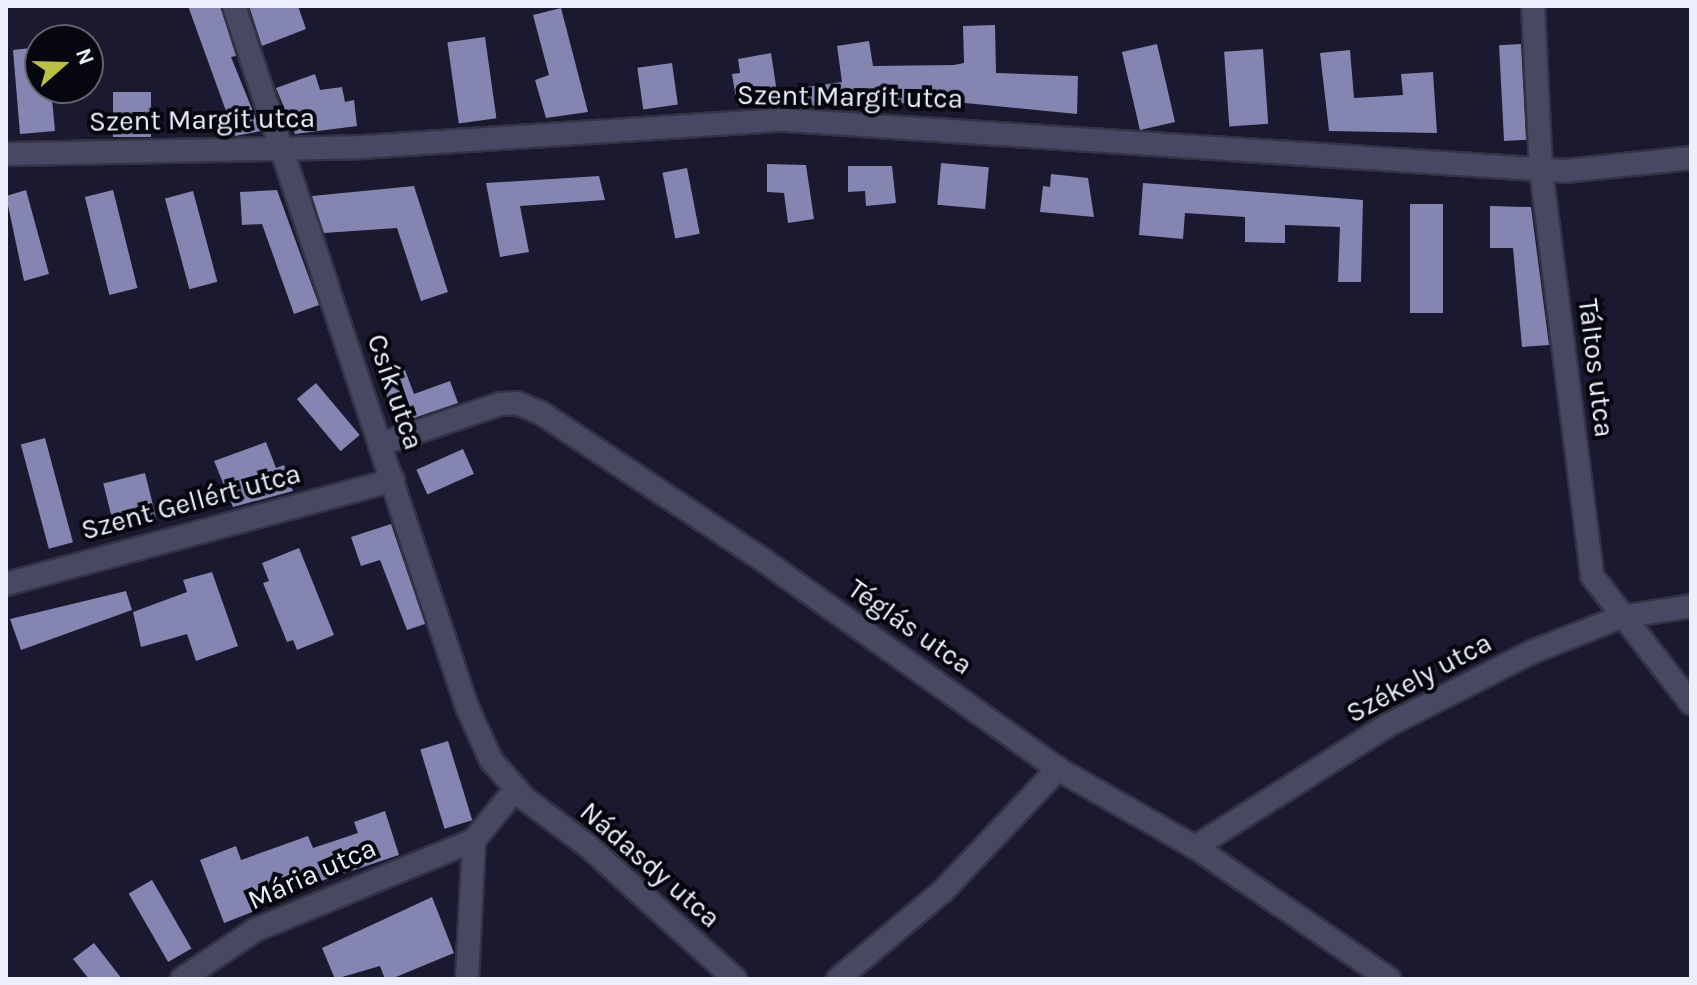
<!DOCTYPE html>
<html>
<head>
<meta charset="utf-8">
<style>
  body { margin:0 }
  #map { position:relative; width:1697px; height:985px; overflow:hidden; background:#1a192f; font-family:Karla,sans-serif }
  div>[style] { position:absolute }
  .building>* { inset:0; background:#8485b0; transform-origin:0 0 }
  .roads { filter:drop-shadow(2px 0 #343345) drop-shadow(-2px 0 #343345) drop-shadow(0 2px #343345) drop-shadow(0 -2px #343345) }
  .minor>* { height:22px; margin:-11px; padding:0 11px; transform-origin:11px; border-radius:11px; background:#484862 }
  span { translate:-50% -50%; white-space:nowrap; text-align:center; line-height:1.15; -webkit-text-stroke:8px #06060f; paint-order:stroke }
  .street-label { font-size:28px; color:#ecedfd }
  .frame { position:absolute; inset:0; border:8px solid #ecedfd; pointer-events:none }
  .north { position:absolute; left:24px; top:24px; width:80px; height:80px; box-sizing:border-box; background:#06060f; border:2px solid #62626e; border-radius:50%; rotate:70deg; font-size:22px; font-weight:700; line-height:32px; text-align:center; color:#ecedfd }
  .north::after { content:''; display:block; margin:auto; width:28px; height:36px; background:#bac046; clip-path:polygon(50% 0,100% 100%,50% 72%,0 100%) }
</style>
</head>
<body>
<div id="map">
  <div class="building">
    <div style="clip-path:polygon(188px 6px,220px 6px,236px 56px,231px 57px,261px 131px,235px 136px)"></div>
    <div style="clip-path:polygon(249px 6px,298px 6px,306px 29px,262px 46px)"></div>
    <div style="clip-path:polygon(561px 8px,588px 112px,546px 118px,535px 80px,549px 75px,533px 15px)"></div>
    <div style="clip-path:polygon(995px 25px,996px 73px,1078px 76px,1077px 114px,955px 102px,794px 106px,793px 89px,842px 82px,837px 46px,869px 41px,873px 66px,954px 65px,964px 63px,963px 26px)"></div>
    <div style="left:485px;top:37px;width:82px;height:38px;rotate:82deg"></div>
    <div style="left:1157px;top:44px;width:80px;height:36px;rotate:77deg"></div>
    <div style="left:1521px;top:44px;width:96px;height:22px;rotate:87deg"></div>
    <div style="clip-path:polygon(40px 47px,40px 88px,51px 88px,55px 131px,20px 134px,13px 50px)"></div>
    <div style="left:1263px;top:49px;width:75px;height:39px;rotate:86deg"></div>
    <div style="clip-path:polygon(1350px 50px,1354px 98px,1403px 95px,1401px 74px,1433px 72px,1437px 133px,1329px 131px,1320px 53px)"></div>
    <div style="clip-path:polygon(771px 53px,778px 99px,737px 105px,732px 74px,740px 73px,738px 59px)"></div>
    <div style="left:672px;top:63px;width:42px;height:35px;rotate:82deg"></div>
    <div style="clip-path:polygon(315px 74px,320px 90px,342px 87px,345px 102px,354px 100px,357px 126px,295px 134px,276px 88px)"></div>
    <div style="left:113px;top:92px;width:38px;height:45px"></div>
    <div style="left:941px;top:163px;width:48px;height:42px;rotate:5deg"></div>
    <div style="clip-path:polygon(767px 164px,806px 165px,814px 219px,788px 223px,784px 193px,767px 192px)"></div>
    <div style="clip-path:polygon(848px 166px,892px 166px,896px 203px,866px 206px,865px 191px,848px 192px)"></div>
    <div style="left:687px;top:168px;width:67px;height:25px;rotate:79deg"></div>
    <div style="clip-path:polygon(1051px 174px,1088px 178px,1094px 217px,1040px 212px,1043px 186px,1050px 187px)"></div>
    <div style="clip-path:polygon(599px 176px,605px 200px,520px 206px,529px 252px,500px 257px,486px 183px)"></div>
    <div style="clip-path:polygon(1143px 183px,1363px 200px,1361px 282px,1338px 282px,1340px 227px,1285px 225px,1285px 243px,1245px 242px,1245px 217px,1185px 213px,1183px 239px,1139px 235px)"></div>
    <div style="clip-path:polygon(414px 186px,448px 292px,421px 301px,397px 228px,324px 233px,312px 196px)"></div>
    <div style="clip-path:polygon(26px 190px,49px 274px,24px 281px,6px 196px)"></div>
    <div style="left:113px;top:190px;width:101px;height:29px;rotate:76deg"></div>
    <div style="clip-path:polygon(277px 190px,319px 305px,294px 314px,262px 224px,242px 225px,240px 192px)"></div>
    <div style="left:193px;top:191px;width:94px;height:29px;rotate:75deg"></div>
    <div style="left:1410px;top:204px;width:33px;height:109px"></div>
    <div style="clip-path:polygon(1490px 206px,1531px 207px,1549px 345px,1522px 347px,1513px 248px,1490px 248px)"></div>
    <div style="clip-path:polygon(405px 370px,414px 394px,450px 381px,458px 403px,396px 424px,381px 378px)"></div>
    <div style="left:316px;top:383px;width:68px;height:25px;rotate:50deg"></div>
    <div style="left:45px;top:438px;width:108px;height:25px;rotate:75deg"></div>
    <div style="clip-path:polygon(266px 442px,276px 468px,284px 465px,293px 491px,233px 507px,214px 461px)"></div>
    <div style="left:463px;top:449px;width:27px;height:51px;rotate:66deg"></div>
    <div style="left:145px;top:473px;width:49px;height:43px;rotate:76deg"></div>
    <div style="clip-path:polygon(391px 524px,425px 624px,407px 630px,380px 560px,361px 566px,351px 537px)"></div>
    <div style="clip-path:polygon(299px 548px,334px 635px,297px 650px,293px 640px,287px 642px,263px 583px,269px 581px,262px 563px)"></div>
    <div style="clip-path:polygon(212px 572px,238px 646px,196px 661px,187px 634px,141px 647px,133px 612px,187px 592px,183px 580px)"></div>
    <div style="clip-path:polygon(126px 591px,132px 610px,21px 650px,10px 619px)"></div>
    <div style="left:448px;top:741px;width:83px;height:29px;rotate:73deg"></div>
    <div style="clip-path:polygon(385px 811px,399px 855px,258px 902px,260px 909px,224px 923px,200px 860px,236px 846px,241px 860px,308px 836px,313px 848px,358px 833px,354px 822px)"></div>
    <div style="left:152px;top:880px;width:79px;height:27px;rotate:60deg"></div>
    <div style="clip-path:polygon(432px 897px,454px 953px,391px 979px,385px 979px,380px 966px,335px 979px,322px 948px)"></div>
    <div style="clip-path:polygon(94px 943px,122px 979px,89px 979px,73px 959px)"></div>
  </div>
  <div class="roads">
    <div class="minor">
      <div style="left:234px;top:6px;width:739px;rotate:71.61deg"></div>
      <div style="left:467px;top:707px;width:58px;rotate:65.6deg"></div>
      <div style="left:491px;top:760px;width:50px;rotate:49deg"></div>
      <div style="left:524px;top:798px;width:80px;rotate:36.9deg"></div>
      <div style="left:588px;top:846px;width:198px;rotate:42.1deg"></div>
      <div style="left:1533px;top:6px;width:164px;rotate:87.2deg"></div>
      <div style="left:1541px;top:170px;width:409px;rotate:82.8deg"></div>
      <div style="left:1592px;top:576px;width:161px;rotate:52.1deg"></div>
      <div style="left:6px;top:154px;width:356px;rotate:-1.1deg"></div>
      <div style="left:362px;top:147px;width:424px;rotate:-3.7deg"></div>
      <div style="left:785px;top:120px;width:782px;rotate:3.74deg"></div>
      <div style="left:1565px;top:171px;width:127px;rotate:-5.9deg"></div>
      <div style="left:381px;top:444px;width:126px;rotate:-18.6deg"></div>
      <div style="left:500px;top:404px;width:17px;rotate:-3deg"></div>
      <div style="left:517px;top:403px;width:26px;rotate:23deg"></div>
      <div style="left:541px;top:413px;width:266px;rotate:33.5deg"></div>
      <div style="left:763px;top:560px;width:362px;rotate:35.3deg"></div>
      <div style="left:1058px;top:769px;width:158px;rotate:29.7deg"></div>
      <div style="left:1195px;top:847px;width:235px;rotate:34.2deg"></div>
      <div style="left:6px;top:584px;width:401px;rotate:-15deg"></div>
      <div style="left:1195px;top:847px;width:228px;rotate:-32.3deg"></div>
      <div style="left:1388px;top:725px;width:161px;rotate:-26.9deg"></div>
      <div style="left:1532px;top:652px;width:96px;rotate:-21.5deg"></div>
      <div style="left:1621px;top:617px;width:71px;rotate:-8.9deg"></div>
      <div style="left:182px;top:979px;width:88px;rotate:-33.9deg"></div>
      <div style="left:255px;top:930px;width:237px;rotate:-22.3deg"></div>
      <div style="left:467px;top:979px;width:139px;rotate:-87.1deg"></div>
      <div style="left:474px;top:840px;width:66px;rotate:-50.5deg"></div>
      <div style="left:838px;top:979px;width:137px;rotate:-40deg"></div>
      <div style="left:943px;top:891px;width:168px;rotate:-46.7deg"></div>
    </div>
  </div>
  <div class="street-label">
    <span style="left:850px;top:97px;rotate:1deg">Szent Margit utca</span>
    <span style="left:202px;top:120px;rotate:-1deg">Szent Margit utca</span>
    <span style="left:1596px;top:368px;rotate:83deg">Táltos utca</span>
    <span style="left:395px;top:392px;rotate:71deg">Csík utca</span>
    <span style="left:191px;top:502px;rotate:-15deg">Szent Gellért utca</span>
    <span style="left:910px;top:627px;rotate:35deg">Téglás utca</span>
    <span style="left:1419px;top:678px;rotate:-28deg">Székely utca</span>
    <span style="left:650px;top:865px;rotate:41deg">Nádasdy utca</span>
    <span style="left:312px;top:874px;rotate:-24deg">Mária utca</span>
  </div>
  <div class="frame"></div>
  <div class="north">N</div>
</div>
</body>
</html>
